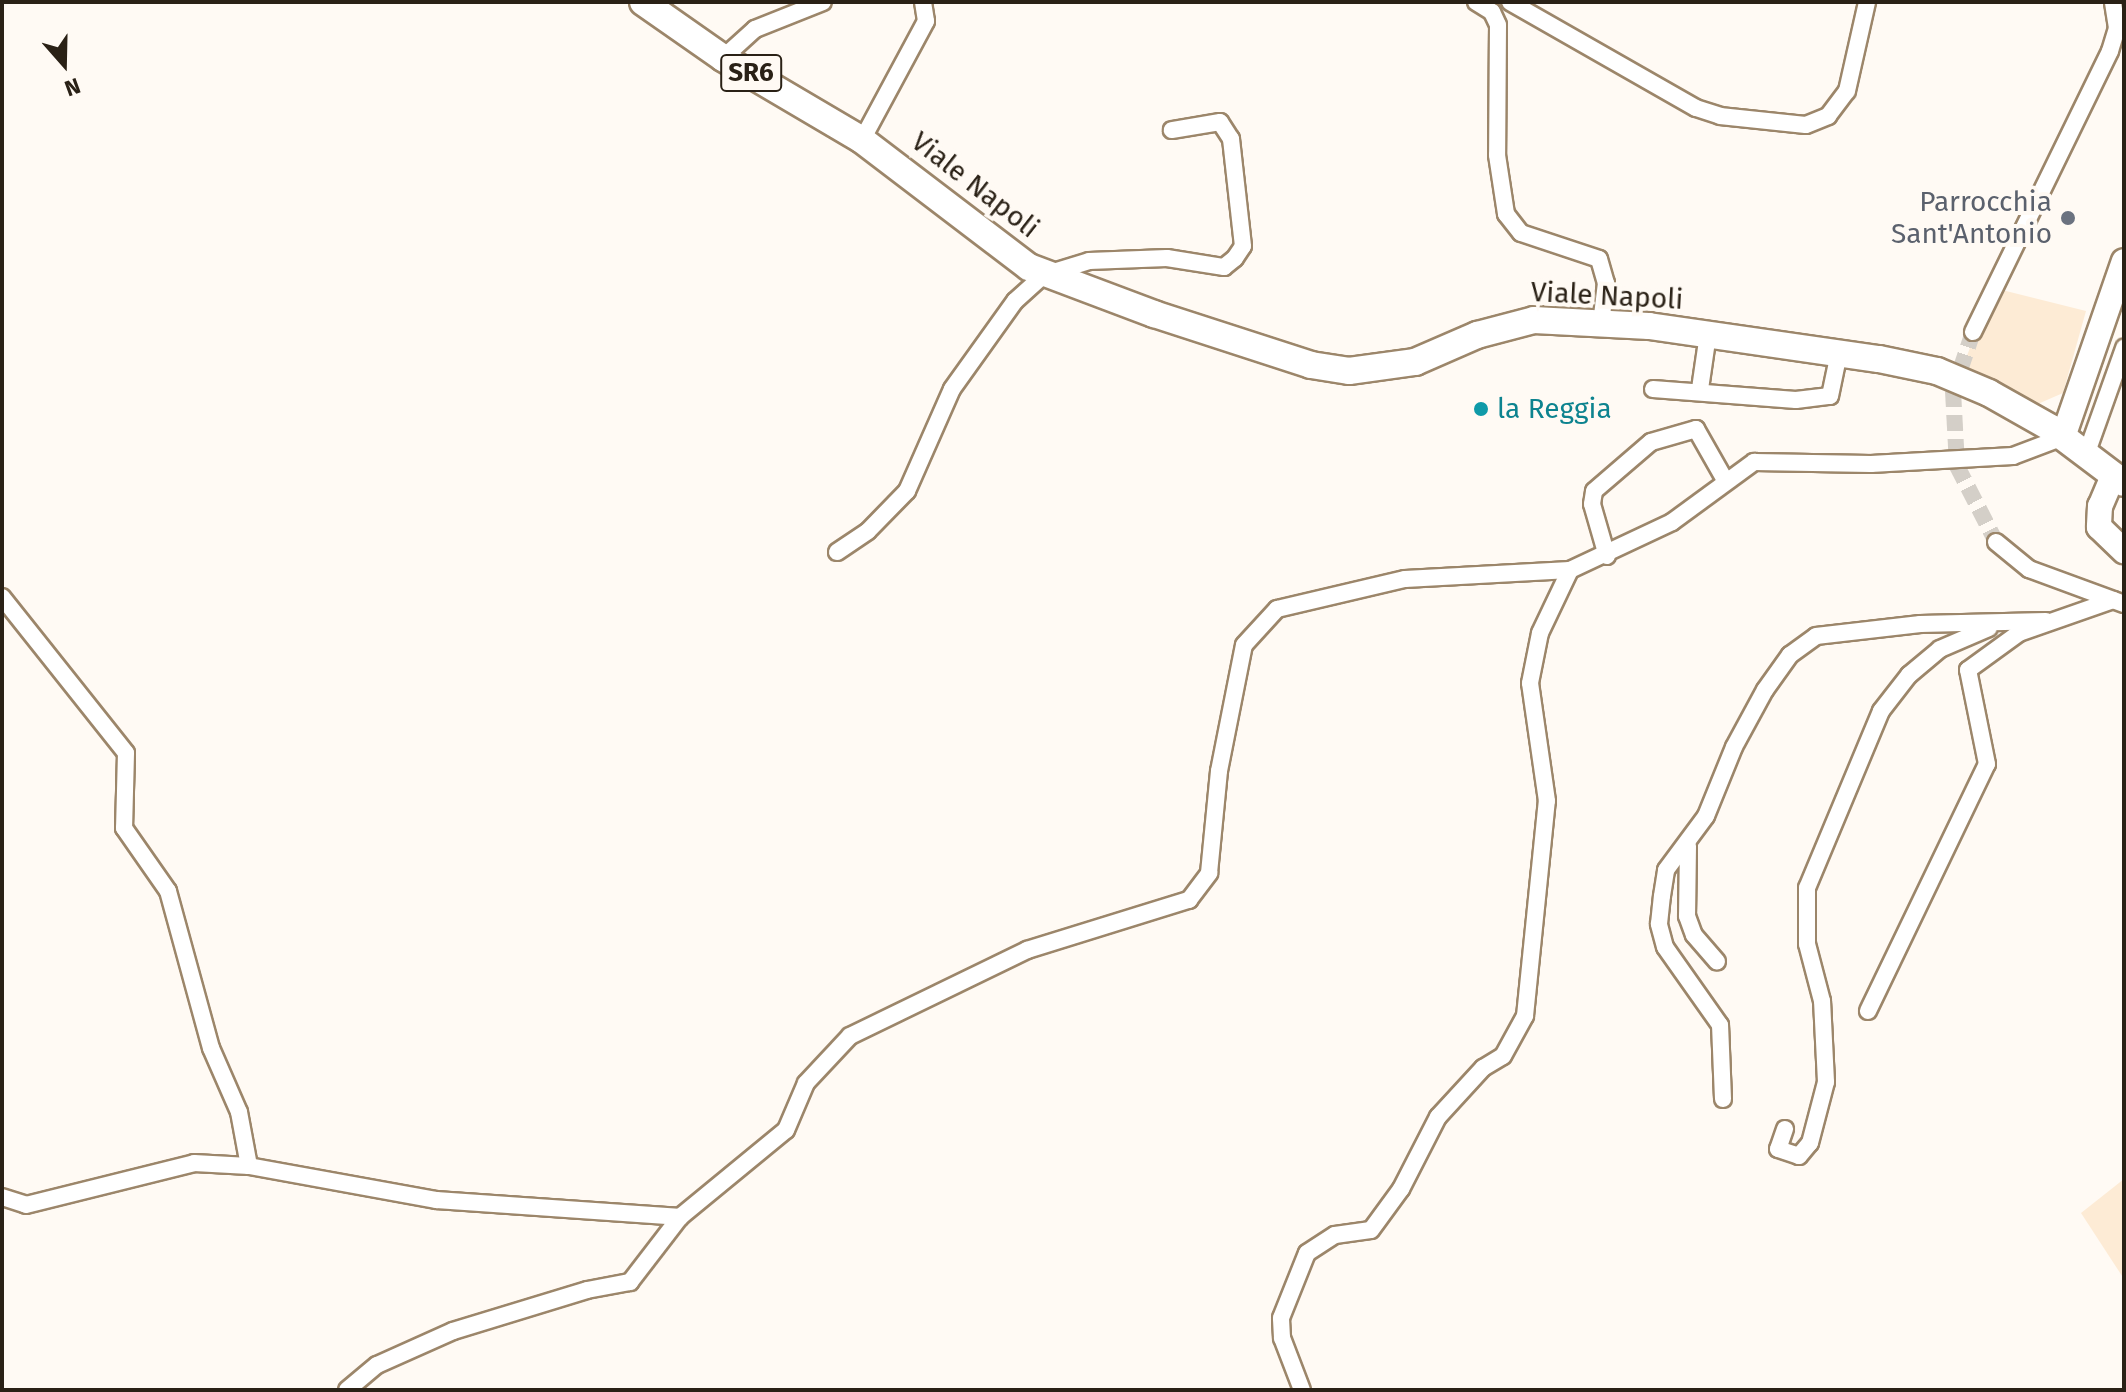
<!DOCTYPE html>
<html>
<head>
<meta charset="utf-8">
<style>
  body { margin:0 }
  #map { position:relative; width:2126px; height:1392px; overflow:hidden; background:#fffaf4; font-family:"Fira Sans",sans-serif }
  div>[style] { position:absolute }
  .built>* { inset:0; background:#fdebd5 }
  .street-tunnel>* { height:16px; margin-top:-8px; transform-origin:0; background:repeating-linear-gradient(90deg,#d4cfc8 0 16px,transparent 0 24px) }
  .roads { filter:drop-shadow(2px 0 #9c866a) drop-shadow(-2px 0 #9c866a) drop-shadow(0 2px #9c866a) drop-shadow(0 -2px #9c866a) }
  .street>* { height:16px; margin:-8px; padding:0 8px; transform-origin:8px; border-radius:8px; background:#fff }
  .secondary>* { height:24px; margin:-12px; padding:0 12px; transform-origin:12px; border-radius:12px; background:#fff }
  .primary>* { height:26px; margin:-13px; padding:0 13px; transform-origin:13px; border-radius:13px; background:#fff }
  .dots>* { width:22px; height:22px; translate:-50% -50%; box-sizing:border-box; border:4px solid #fffaf4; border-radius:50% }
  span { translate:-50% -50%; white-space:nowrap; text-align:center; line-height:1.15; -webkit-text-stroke:8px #fffaf4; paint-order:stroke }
  .shield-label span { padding:2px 6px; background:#fffaf4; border:2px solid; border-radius:6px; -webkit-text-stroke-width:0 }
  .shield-label { font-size:26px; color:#2a2116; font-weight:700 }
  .street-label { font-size:28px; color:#2a2116 }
  .worship-label { font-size:28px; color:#5b616d }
  .right { translate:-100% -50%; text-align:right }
  .culture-label { font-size:28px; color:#0d838f }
  .left { translate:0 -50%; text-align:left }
  .frame { position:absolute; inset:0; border:4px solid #2a2116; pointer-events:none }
  .north { position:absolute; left:24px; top:24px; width:80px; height:80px; -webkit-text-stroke:6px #fffaf4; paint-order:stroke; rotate:160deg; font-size:22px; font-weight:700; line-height:32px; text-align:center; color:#2a2116 }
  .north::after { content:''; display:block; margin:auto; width:28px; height:36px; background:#2a2116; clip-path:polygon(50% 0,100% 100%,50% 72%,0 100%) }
</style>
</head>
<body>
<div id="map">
  <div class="built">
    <div style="clip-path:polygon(2002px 290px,2086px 311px,2063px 393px,2026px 409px,1960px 373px,1978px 328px)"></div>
    <div style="clip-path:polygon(2124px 1179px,2124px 1279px,2081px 1213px)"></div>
  </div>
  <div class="street-tunnel">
    <div style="left:1973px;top:332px;width:62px;rotate:108.7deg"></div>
    <div style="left:1953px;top:391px;width:75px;rotate:86.9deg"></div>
    <div style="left:1957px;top:466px;width:85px;rotate:62.8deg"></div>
  </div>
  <div class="roads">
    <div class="street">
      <div style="left:1476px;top:2px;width:19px;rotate:32deg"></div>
      <div style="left:1492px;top:12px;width:14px;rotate:65deg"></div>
      <div style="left:1498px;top:25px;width:130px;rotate:90.4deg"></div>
      <div style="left:1497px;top:155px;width:60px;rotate:81.3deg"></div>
      <div style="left:1506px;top:214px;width:24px;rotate:52deg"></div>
      <div style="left:1521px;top:233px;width:82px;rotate:18.4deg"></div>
      <div style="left:1599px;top:259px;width:25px;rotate:74deg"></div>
      <div style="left:1606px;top:283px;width:39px;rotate:97deg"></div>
      <div style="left:1510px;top:2px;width:214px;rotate:29.7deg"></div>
      <div style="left:1696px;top:108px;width:25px;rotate:18deg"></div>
      <div style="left:1720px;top:116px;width:86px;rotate:6deg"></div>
      <div style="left:1806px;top:125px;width:24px;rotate:-22deg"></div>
      <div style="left:1828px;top:116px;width:31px;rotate:-53deg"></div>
      <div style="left:1847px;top:91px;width:91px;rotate:-77.3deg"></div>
      <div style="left:723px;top:58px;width:43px;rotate:-42.2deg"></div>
      <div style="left:755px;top:29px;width:73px;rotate:-21.7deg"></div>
      <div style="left:862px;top:140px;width:135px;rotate:-61.7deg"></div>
      <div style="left:926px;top:21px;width:19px;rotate:-99deg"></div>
      <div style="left:1973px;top:332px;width:313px;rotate:-64deg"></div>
      <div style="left:2110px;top:51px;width:24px;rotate:-73deg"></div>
      <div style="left:2117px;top:28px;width:26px;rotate:-99deg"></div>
      <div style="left:1653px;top:389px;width:143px;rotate:4.4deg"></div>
      <div style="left:1796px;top:400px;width:34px;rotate:-7deg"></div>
      <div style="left:1830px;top:396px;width:44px;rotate:-78.2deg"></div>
      <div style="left:1700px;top:389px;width:56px;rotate:-81.7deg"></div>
      <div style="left:2086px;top:455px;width:114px;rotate:-70.4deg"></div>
      <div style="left:1996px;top:542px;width:43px;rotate:39.3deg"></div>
      <div style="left:2029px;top:569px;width:101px;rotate:20.2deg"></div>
      <div style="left:837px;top:552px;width:37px;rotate:-34deg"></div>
      <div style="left:868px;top:531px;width:56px;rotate:-45.7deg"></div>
      <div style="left:907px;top:491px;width:111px;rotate:-66.2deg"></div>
      <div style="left:952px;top:389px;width:108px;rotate:-54.4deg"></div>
      <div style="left:1015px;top:301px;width:39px;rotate:-42deg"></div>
      <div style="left:1044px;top:275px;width:47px;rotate:-17.3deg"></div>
      <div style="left:1089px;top:261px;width:78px;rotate:-2.2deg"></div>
      <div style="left:1167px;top:258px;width:58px;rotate:9deg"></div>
      <div style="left:1224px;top:267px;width:14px;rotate:-39deg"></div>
      <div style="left:1235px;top:258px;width:14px;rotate:-56deg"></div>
      <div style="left:1243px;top:246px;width:108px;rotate:-96.4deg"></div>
      <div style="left:1231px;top:139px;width:20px;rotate:-123deg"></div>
      <div style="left:1220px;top:122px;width:49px;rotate:170.5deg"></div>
      <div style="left:1607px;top:556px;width:54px;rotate:-106.1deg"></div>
      <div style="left:1592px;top:504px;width:13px;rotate:-81deg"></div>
      <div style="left:1594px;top:491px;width:75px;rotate:-40.7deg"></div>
      <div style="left:1651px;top:442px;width:47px;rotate:-16.1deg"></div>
      <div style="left:1696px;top:429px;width:59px;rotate:60.4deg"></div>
      <div style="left:2px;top:597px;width:199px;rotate:51.5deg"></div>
      <div style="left:126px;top:753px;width:75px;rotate:91.5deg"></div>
      <div style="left:124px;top:828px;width:77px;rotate:55.1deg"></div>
      <div style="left:168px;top:891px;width:163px;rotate:74.7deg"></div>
      <div style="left:211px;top:1048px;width:70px;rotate:66.4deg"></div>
      <div style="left:239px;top:1112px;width:55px;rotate:79.5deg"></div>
      <div style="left:1688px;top:846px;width:70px;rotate:90.8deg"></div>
      <div style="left:1687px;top:916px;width:20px;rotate:70deg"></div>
      <div style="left:1694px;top:935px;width:35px;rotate:49deg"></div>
      <div style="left:1868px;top:1011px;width:274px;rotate:-64.3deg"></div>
      <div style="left:1987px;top:764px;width:96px;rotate:-101.4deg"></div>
      <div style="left:1968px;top:670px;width:63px;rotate:-36deg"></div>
      <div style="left:2019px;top:633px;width:100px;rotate:-19.3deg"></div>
      <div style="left:1723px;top:1099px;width:74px;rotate:-92.3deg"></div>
      <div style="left:1720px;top:1025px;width:95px;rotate:-125.2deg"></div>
      <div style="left:1665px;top:947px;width:24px;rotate:-105deg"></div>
      <div style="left:1659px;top:924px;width:28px;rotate:-84deg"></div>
      <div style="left:1662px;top:896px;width:26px;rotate:-81deg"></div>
      <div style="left:1666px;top:870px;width:67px;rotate:-53.5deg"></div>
      <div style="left:1706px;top:816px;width:74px;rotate:-67.9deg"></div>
      <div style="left:1734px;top:747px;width:65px;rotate:-61.5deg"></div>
      <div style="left:1765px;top:690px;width:43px;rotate:-54.5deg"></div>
      <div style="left:1790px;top:655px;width:32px;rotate:-36deg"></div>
      <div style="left:1816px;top:636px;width:105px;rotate:-6.6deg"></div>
      <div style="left:1920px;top:624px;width:126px;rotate:-1.4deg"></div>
      <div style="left:1785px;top:1129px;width:21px;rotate:109deg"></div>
      <div style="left:1778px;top:1149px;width:22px;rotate:18deg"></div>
      <div style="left:1799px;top:1156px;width:17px;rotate:-50deg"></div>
      <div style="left:1810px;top:1143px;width:63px;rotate:-75.3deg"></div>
      <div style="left:1826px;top:1082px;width:81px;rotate:-92.8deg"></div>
      <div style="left:1822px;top:1001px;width:59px;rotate:-104.7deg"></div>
      <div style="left:1807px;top:944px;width:56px;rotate:-90deg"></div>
      <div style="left:1807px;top:888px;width:192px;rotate:-67.3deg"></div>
      <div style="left:1881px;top:711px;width:46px;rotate:-52.1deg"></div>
      <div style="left:1909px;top:675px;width:40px;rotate:-40deg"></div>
      <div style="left:1940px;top:649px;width:53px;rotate:-23.2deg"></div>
      <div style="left:2px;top:1197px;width:25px;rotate:18deg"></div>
      <div style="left:26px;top:1205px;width:173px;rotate:-14deg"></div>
      <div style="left:194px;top:1163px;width:55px;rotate:3.1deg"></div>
      <div style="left:249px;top:1166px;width:191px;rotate:10.3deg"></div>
      <div style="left:437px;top:1200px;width:244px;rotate:4deg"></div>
      <div style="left:347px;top:1390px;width:39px;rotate:-40deg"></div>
      <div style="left:377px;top:1365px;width:83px;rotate:-24.1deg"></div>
      <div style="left:453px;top:1331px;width:140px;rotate:-17deg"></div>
      <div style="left:587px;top:1290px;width:44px;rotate:-10.5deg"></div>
      <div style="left:630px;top:1282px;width:82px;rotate:-52.4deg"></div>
      <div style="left:680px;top:1217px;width:137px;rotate:-39.4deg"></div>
      <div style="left:786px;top:1130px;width:51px;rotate:-66.9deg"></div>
      <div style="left:806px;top:1083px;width:64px;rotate:-46.9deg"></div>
      <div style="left:850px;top:1036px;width:197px;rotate:-25.9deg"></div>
      <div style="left:1027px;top:950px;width:170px;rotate:-17.2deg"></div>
      <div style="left:1189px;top:900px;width:34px;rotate:-53deg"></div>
      <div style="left:1209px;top:873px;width:102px;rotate:-84.4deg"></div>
      <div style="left:1219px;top:771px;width:128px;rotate:-78.8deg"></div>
      <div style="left:1244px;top:645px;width:49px;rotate:-47.5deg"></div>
      <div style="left:1277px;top:609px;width:131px;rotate:-13.2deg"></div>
      <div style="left:1405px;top:579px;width:165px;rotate:-3.1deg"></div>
      <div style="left:1570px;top:570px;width:113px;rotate:-25.2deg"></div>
      <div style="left:1672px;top:522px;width:102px;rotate:-36.2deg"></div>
      <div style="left:1754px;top:462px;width:117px;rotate:1deg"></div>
      <div style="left:1871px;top:464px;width:142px;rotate:-3.2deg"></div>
      <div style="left:2013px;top:456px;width:53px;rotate:-20.8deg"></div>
      <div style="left:1302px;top:1390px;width:56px;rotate:-111deg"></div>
      <div style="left:1282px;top:1338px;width:20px;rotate:-93deg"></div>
      <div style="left:1281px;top:1318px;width:70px;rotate:-68.2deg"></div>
      <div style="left:1307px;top:1253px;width:33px;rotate:-33deg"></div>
      <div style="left:1335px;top:1235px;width:36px;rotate:-8deg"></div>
      <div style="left:1371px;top:1230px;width:51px;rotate:-53.8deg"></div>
      <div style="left:1401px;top:1189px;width:81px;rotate:-62.8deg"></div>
      <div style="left:1438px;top:1117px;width:67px;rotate:-47.4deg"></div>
      <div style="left:1483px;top:1068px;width:23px;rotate:-31deg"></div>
      <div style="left:1503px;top:1056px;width:46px;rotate:-61.2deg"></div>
      <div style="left:1525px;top:1016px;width:216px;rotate:-84.2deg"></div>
      <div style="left:1547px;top:801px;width:119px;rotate:-98.2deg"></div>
      <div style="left:1530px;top:683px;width:51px;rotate:-78.7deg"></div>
      <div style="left:1540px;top:633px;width:70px;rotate:-64.5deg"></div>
    </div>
    <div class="secondary">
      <div style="left:2063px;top:437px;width:186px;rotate:-70.9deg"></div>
      <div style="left:2113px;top:476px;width:33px;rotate:113deg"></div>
      <div style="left:2100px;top:506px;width:21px;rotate:93deg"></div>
      <div style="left:2099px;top:527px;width:35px;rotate:44deg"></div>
    </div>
    <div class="primary">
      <div style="left:643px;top:2px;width:98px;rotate:35deg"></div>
      <div style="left:723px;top:58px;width:161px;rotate:30.5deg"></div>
      <div style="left:862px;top:140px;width:210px;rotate:37.3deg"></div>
      <div style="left:1029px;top:267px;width:134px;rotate:20.6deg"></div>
      <div style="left:1154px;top:314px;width:165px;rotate:18deg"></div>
      <div style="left:1311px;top:365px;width:38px;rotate:9deg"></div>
      <div style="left:1349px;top:371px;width:67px;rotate:-7.8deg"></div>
      <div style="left:1415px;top:362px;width:68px;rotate:-23.5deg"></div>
      <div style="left:1477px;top:335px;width:59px;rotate:-14.7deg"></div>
      <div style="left:1534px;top:320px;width:115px;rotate:3deg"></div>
      <div style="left:1649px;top:326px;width:232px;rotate:8.2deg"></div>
      <div style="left:1879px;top:359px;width:59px;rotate:11.7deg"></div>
      <div style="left:1937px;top:371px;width:56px;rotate:22.9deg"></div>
      <div style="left:1989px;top:393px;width:71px;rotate:29.4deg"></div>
      <div style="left:2051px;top:428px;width:91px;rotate:37deg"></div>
    </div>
  </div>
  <div class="dots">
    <div style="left:2068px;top:218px;background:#6b7280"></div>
    <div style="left:1481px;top:409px;background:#0f9aa8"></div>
  </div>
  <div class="shield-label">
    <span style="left:751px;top:73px">SR6</span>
  </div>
  <div class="street-label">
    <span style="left:975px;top:185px;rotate:38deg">Viale Napoli</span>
    <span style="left:1607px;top:296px;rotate:3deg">Viale Napoli</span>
  </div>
  <div class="worship-label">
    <span class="right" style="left:2052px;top:218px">Parrocchia<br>Sant'Antonio</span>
  </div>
  <div class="culture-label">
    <span class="left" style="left:1497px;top:409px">la Reggia</span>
  </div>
  <div class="frame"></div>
  <div class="north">N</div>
</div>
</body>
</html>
